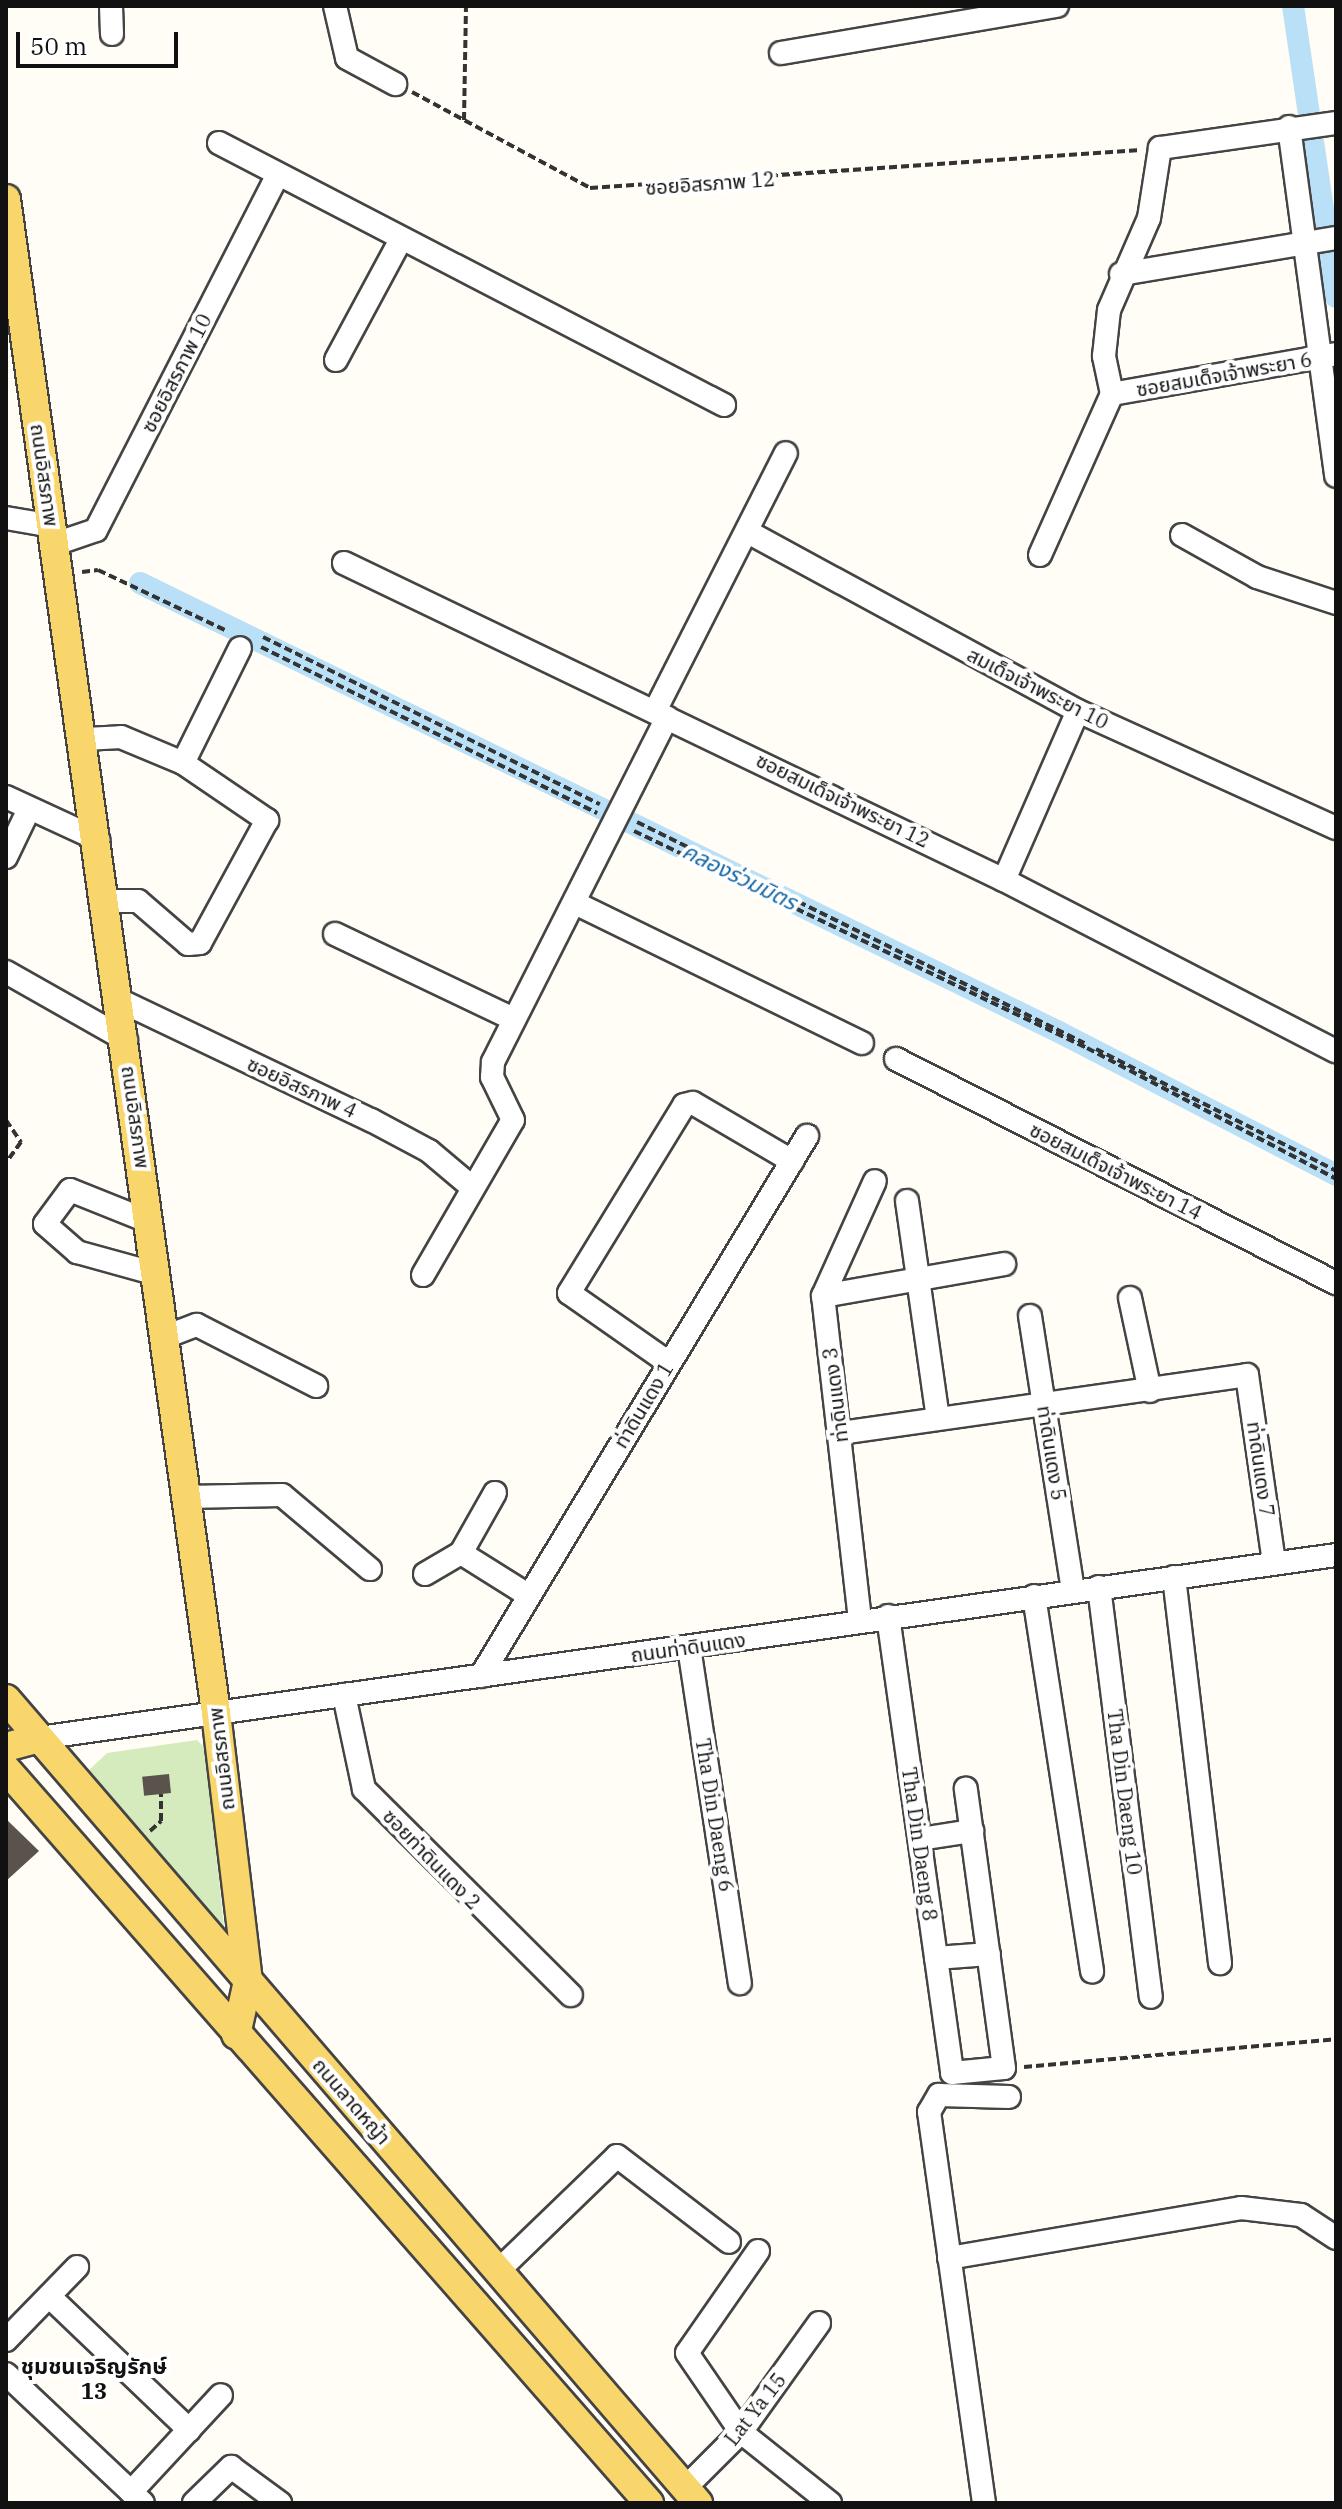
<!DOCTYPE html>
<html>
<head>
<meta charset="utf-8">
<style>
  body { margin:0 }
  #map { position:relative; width:1342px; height:2509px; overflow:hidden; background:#fffdf5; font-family:"IBM Plex Serif","Noto Sans Thai",serif }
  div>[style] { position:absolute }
  .green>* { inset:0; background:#d5ebbd }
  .canal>* { height:22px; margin:-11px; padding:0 11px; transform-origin:11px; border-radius:11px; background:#b9e0f7 }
  .building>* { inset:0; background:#5a524d; transform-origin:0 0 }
  .path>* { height:4px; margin-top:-2px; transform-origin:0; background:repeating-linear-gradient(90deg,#333 0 8px,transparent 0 12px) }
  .roads { filter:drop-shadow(2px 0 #444) drop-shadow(-2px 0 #444) drop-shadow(0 2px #444) drop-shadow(0 -2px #444) }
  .minor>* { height:22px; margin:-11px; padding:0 11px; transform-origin:11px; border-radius:11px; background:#fff }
  .major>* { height:28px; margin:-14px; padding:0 14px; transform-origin:14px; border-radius:14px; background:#f9d66b }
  span { translate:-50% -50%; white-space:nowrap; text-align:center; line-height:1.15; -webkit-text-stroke:8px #fff; paint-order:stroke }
  .street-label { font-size:20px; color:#111 }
  .water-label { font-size:22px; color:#1768a6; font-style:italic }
  .neighbourhood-label { font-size:22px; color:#111; font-weight:700 }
  .frame { position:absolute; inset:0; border:8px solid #111; pointer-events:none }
  .scale { position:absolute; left:16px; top:32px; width:162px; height:36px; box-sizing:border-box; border:4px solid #111; border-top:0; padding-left:10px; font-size:24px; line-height:28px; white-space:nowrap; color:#111; -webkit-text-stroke:6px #fff; paint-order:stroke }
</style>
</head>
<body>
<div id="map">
  <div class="green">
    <div style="clip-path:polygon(197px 1740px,205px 1748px,224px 1927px,88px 1771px,107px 1753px)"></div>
  </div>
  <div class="canal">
    <div style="left:1293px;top:6px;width:294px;rotate:81.6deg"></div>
    <div style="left:140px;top:583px;width:1023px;rotate:26.04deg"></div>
    <div style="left:1059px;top:1032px;width:312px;rotate:27.3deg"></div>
  </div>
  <div class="building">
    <div style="left:169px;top:1774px;width:19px;height:27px;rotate:84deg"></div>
    <div style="clip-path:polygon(6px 1819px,39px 1851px,6px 1881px)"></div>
  </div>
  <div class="path">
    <div style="left:412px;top:92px;width:202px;rotate:28.3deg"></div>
    <div style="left:590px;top:188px;width:552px;rotate:-3.95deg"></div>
    <div style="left:464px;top:120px;width:114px;rotate:-89deg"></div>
    <div style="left:82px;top:572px;width:16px;rotate:-7deg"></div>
    <div style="left:98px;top:570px;width:143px;rotate:25.3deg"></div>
    <div style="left:263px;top:637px;width:376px;rotate:26.4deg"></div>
    <div style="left:261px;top:647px;width:375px;rotate:26.3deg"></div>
    <div style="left:637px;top:822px;width:499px;rotate:26.3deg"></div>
    <div style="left:634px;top:831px;width:502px;rotate:25.6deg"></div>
    <div style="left:1087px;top:1048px;width:281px;rotate:27.7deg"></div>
    <div style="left:1096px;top:1049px;width:269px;rotate:26.9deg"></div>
    <div style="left:6px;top:1120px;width:27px;rotate:56deg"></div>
    <div style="left:21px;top:1142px;width:26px;rotate:126deg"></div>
    <div style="left:150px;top:1831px;width:15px;rotate:-42deg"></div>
    <div style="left:161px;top:1821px;width:27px;rotate:-90deg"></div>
    <div style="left:1024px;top:2067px;width:313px;rotate:-5.1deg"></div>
  </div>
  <div class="roads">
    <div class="minor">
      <div style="left:111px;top:6px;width:28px;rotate:88deg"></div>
      <div style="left:335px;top:6px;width:53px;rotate:77deg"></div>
      <div style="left:347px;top:58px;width:55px;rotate:28.4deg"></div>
      <div style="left:781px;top:53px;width:280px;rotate:-9.7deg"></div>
      <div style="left:1289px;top:127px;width:352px;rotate:82.3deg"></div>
      <div style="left:219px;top:143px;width:569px;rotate:27.42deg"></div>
      <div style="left:1121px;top:274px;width:218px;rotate:-9.5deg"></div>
      <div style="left:336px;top:360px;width:135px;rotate:-61.7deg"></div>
      <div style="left:1112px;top:394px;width:228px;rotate:-10.1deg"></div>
      <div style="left:6px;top:518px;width:48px;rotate:9.7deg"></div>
      <div style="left:748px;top:532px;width:375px;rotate:28.5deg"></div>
      <div style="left:1078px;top:711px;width:283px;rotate:24.4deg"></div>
      <div style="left:1182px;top:535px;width:86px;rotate:29.2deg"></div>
      <div style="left:1257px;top:577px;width:83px;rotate:18.2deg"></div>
      <div style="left:55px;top:544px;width:43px;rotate:-18.9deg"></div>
      <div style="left:96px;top:530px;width:397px;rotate:-62.9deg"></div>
      <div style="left:1040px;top:555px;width:176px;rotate:-65.9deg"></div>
      <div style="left:1112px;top:394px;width:39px;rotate:-102deg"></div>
      <div style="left:1104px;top:356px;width:46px;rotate:-83.8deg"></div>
      <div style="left:1109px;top:310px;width:100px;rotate:-66.5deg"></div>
      <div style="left:1149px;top:218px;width:71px;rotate:-81.1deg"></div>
      <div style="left:1160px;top:148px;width:178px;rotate:-8.1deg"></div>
      <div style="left:344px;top:563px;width:732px;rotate:25.66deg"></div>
      <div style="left:1004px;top:880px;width:373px;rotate:27.3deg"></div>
      <div style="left:655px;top:711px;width:289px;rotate:-63.1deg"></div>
      <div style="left:85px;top:739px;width:36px;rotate:-3deg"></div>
      <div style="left:121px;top:737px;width:67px;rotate:22.8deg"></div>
      <div style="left:183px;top:763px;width:102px;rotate:34.2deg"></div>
      <div style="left:267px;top:820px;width:140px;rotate:118.6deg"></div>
      <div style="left:200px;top:943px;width:12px;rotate:175deg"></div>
      <div style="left:188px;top:944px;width:66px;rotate:-139.3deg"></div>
      <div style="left:138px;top:901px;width:31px;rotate:180deg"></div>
      <div style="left:183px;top:763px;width:128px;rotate:-63.6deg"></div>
      <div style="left:6px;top:797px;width:102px;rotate:24.8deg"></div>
      <div style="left:6px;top:857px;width:53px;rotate:-64.4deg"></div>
      <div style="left:1004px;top:880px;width:184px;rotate:-66.4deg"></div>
      <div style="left:577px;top:904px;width:317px;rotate:26deg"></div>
      <div style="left:335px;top:934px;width:197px;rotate:25.5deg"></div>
      <div style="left:6px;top:972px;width:138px;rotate:29.5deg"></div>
      <div style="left:121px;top:1001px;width:277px;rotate:25.5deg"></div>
      <div style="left:371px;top:1120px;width:66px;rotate:28.1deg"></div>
      <div style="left:429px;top:1151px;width:57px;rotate:40.1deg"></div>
      <div style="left:896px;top:1059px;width:494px;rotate:27deg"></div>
      <div style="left:907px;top:1201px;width:219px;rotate:81.9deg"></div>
      <div style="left:150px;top:1222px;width:86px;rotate:-158.2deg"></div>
      <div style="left:70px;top:1190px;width:42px;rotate:126.3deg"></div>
      <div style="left:45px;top:1224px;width:43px;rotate:41.2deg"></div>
      <div style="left:77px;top:1252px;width:83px;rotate:15.4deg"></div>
      <div style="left:423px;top:1275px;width:179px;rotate:-59.9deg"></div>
      <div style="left:513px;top:1120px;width:48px;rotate:-116deg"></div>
      <div style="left:492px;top:1077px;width:15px;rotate:-86deg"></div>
      <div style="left:493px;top:1062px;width:386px;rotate:-63.2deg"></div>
      <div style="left:823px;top:1296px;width:184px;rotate:-10deg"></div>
      <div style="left:1130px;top:1298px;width:95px;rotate:77.9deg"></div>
      <div style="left:1030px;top:1316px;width:277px;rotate:81.1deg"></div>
      <div style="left:165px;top:1337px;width:34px;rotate:-21deg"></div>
      <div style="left:197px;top:1325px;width:134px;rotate:27.1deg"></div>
      <div style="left:669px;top:1363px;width:122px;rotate:-145deg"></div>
      <div style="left:569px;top:1293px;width:220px;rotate:-58.5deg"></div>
      <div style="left:684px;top:1105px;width:9px;rotate:-13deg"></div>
      <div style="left:693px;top:1103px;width:115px;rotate:30.4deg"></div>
      <div style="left:840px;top:1433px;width:411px;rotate:-8.1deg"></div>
      <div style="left:1247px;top:1375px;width:190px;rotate:81.8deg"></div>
      <div style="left:187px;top:1497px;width:95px;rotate:-1.2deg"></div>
      <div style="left:282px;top:1495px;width:115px;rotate:40.1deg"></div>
      <div style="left:461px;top:1553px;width:69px;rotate:-60.5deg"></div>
      <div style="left:425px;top:1574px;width:42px;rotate:-30.3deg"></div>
      <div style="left:461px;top:1553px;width:79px;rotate:32.1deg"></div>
      <div style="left:1174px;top:1577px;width:389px;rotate:83.2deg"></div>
      <div style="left:1099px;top:1587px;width:413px;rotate:82.8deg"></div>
      <div style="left:1034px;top:1596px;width:380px;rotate:81.2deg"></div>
      <div style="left:888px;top:1616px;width:461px;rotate:82deg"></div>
      <div style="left:952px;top:2073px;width:52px;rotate:-5.5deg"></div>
      <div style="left:1004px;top:2068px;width:282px;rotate:-97.8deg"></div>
      <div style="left:860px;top:1620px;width:326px;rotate:-96.5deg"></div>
      <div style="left:823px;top:1296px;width:126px;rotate:-65.7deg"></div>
      <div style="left:689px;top:1647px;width:340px;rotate:81.4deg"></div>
      <div style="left:481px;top:1676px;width:631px;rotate:-58.88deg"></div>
      <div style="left:344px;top:1695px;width:96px;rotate:78deg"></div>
      <div style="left:364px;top:1789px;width:292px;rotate:44.9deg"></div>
      <div style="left:39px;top:1738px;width:1310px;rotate:-8.03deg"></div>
      <div style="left:920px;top:1839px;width:53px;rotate:-8.7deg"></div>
      <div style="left:936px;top:1958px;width:53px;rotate:-4.3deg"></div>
      <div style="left:758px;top:2251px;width:124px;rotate:124.8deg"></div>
      <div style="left:687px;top:2353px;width:96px;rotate:55.6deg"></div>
      <div style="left:741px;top:2432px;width:114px;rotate:38.6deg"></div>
      <div style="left:949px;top:2258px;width:296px;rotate:-9.7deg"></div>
      <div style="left:1241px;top:2208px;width:60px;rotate:6.7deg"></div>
      <div style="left:1301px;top:2215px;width:42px;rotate:33.3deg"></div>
      <div style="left:498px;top:2271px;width:165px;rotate:-44deg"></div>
      <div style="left:617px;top:2156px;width:141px;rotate:37.5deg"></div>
      <div style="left:49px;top:2296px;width:194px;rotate:43.7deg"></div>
      <div style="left:6px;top:2340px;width:102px;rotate:-45.8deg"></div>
      <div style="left:6px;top:2374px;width:188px;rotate:43.3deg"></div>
      <div style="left:685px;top:2488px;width:79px;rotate:-45deg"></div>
      <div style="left:741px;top:2432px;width:134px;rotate:-54.4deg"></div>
      <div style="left:131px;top:2492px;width:132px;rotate:-47.1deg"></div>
      <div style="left:194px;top:2503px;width:52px;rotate:-44.2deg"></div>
      <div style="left:231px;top:2467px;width:61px;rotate:36.3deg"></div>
      <div style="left:984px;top:2503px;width:395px;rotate:-98deg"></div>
      <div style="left:929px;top:2112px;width:20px;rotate:-60deg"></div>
      <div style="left:939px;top:2095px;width:70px;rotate:1.6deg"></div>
    </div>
    <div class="major">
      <div style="left:6px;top:199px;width:1528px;rotate:82.1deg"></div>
      <div style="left:216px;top:1713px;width:270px;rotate:83.2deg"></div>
      <div style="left:248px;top:1981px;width:55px;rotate:102.5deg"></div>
      <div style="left:6px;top:1699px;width:1061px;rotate:49.28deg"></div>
      <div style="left:6px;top:1747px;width:34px;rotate:-15deg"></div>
      <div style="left:6px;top:1769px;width:976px;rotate:48.78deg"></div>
    </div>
  </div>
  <div class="street-label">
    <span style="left:710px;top:183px;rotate:-4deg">ซอยอิสรภาพ 12</span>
    <span style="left:176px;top:373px;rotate:-63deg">ซอยอิสรภาพ 10</span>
    <span style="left:1224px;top:374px;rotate:-10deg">ซอยสมเด็จเจ้าพระยา 6</span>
    <span style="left:45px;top:475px;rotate:82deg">ถนนอิสรภาพ</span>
    <span style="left:1038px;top:688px;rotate:27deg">สมเด็จเจ้าพระยา 10</span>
    <span style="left:843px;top:800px;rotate:26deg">ซอยสมเด็จเจ้าพระยา 12</span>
    <span style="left:302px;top:1087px;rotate:25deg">ซอยอิสรภาพ 4</span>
    <span style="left:136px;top:1117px;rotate:82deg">ถนนอิสรภาพ</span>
    <span style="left:1116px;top:1171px;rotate:27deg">ซอยสมเด็จเจ้าพระยา 14</span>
    <span style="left:835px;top:1395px;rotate:-97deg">ท่าดินแดง 3</span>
    <span style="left:643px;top:1405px;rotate:-59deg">ท่าดินแดง 1</span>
    <span style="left:1052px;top:1453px;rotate:81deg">ท่าดินแดง 5</span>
    <span style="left:1261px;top:1469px;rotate:82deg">ท่าดินแดง 7</span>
    <span style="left:688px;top:1647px;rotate:-8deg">ถนนท่าดินแดง</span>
    <span style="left:221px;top:1759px;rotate:-97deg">ถนนอิสรภาพ</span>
    <span style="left:1125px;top:1792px;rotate:83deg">Tha Din Daeng 10</span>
    <span style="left:715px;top:1815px;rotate:81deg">Tha Din Daeng 6</span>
    <span style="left:920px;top:1844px;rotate:82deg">Tha Din Daeng 8</span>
    <span style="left:432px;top:1859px;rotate:46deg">ซอยท่าดินแดง 2</span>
    <span style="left:352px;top:2101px;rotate:49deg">ถนนลาดหญ้า</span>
    <span style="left:755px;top:2409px;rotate:-52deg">Lat Ya 15</span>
  </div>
  <div class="water-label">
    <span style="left:740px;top:876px;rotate:26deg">คลองร่วมมิตร</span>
  </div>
  <div class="neighbourhood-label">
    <span style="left:94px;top:2378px">ชุมชนเจริญรักษ์<br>13</span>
  </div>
  <div class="frame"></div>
  <div class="scale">50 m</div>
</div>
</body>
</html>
